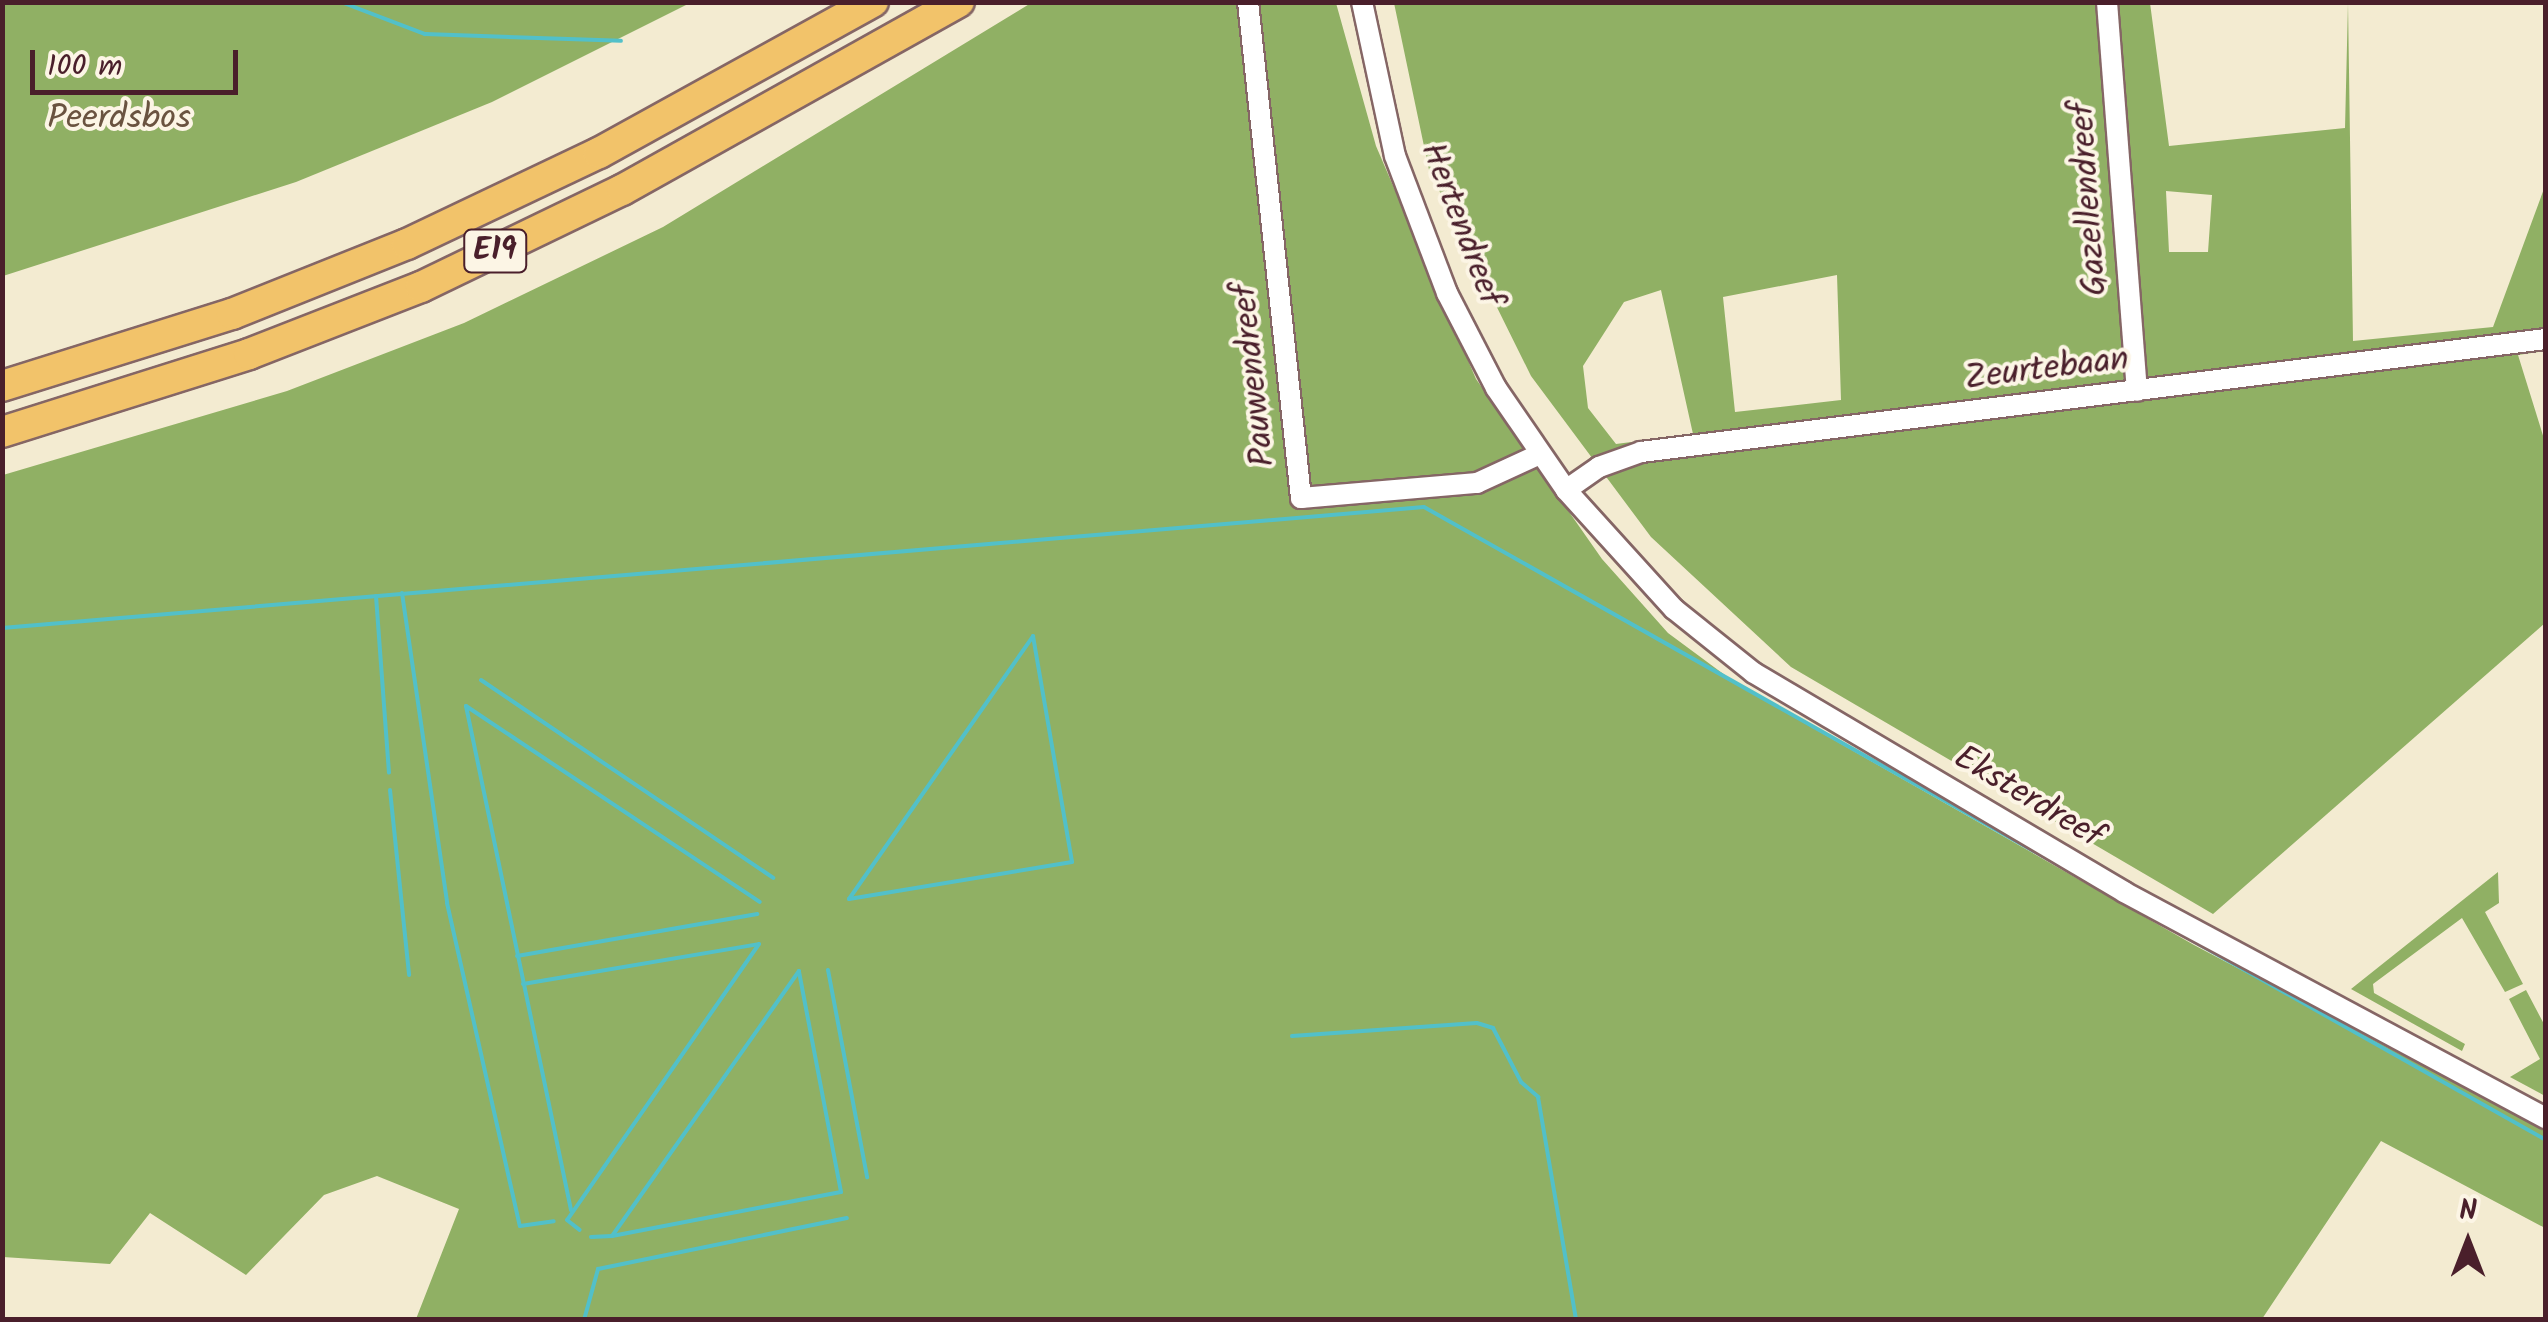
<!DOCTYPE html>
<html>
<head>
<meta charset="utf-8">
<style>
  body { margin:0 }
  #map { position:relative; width:2548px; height:1322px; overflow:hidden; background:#f3ebd1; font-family:Kalam,sans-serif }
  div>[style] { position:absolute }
  .forest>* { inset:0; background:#90b064 }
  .stream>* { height:4px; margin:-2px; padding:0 2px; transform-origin:2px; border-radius:2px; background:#52c0c9 }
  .roads { filter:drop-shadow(2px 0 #856665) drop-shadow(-2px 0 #856665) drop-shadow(0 2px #856665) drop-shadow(0 -2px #856665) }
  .minor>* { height:20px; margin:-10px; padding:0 10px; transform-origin:10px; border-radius:10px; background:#fff }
  .highway>* { height:30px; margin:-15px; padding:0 15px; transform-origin:15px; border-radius:15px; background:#f2c36a }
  span { translate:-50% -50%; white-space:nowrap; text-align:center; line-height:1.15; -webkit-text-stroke:8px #fcf5e5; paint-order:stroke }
  .shield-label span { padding:2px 8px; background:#fcf5e5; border:2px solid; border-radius:8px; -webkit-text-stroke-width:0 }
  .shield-label { font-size:32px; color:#4a1f2b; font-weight:700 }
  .park-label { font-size:35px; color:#6a5340 }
  .street-label { font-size:35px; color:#4a1f2b }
  .frame { position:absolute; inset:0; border:5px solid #4a1f2b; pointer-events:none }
  .north { position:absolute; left:2418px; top:1192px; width:100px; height:100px; -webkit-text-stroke:8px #fcf5e5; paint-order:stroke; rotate:0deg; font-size:28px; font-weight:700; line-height:40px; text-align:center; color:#4a1f2b }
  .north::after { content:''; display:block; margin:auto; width:35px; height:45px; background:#4a1f2b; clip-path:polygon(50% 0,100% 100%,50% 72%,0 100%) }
  .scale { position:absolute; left:30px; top:50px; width:208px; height:45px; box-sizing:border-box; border:5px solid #4a1f2b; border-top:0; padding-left:12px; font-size:30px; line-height:35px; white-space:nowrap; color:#4a1f2b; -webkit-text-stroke:8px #fcf5e5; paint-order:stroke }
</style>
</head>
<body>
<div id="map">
  <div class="forest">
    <div style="clip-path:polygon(3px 2px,690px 2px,690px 3px,492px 102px,296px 182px,3px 276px)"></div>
    <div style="clip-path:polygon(1031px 3px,1336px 3px,1376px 146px,1476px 379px,1602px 559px,1668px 633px,1741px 687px,2194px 945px,2546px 1131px,2545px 1228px,2381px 1141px,2262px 1319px,416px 1319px,459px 1209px,377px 1176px,324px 1195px,246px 1275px,150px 1213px,110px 1264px,3px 1257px,3px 475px,287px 391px,464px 323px,663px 227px)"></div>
    <div style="clip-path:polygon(evenodd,1394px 3px,2150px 3px,2169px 146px,2345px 128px,2348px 3px,2353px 341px,2493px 327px,2545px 186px,2545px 351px,2518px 355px,2545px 442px,2545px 623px,2213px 914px,1791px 667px,1651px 537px,1531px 376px,1429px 170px,1394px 3px,2166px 191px,2212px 195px,2208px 252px,2169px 252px,2166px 191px,1394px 3px,1837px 275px,1841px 400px,1735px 412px,1723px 297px,1837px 275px,1394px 3px,1661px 290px,1693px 434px,1616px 444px,1588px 408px,1583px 366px,1624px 302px,1661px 290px)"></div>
    <div style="clip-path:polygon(2498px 872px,2499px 903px,2485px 912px,2523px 984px,2505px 992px,2462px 918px,2373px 984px,2374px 993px,2465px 1044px,2462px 1051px,2351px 989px)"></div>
    <div style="clip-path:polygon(2526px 990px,2545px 1026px,2545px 1096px,2510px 1077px,2540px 1059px,2509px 999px)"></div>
  </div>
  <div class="stream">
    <div style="left:341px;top:2px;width:90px;rotate:20.9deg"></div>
    <div style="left:425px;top:34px;width:196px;rotate:2deg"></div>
    <div style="left:402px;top:593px;width:313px;rotate:81.7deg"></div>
    <div style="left:447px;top:903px;width:331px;rotate:77.3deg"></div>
    <div style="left:520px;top:1226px;width:34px;rotate:-8deg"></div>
    <div style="left:376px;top:596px;width:177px;rotate:85.8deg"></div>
    <div style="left:2px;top:628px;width:1427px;rotate:-4.86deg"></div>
    <div style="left:1424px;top:507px;width:1288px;rotate:29.43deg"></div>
    <div style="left:1033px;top:636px;width:229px;rotate:80.2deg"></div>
    <div style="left:1072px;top:862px;width:226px;rotate:170.6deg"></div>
    <div style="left:849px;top:899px;width:321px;rotate:-55deg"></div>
    <div style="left:481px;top:680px;width:353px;rotate:34.1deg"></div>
    <div style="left:466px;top:706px;width:515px;rotate:78.23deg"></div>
    <div style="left:466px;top:706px;width:353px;rotate:33.7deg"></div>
    <div style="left:390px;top:790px;width:186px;rotate:84.1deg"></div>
    <div style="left:517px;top:956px;width:244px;rotate:-9.9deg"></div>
    <div style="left:828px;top:970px;width:211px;rotate:79.3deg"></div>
    <div style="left:523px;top:984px;width:239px;rotate:-9.6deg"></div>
    <div style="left:759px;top:944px;width:336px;rotate:124.8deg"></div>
    <div style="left:567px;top:1220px;width:16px;rotate:38deg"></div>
    <div style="left:1292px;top:1036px;width:185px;rotate:-4deg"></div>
    <div style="left:1477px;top:1023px;width:17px;rotate:17deg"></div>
    <div style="left:1493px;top:1028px;width:61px;rotate:62.6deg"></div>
    <div style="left:1521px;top:1082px;width:23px;rotate:41deg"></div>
    <div style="left:1538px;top:1097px;width:226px;rotate:80.3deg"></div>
    <div style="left:591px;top:1237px;width:21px;rotate:-3deg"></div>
    <div style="left:612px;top:1236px;width:233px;rotate:-10.9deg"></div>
    <div style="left:841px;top:1192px;width:225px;rotate:-100.8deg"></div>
    <div style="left:799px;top:971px;width:324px;rotate:125.2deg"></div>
    <div style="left:584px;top:1320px;width:53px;rotate:-74.6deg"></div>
    <div style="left:598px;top:1269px;width:254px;rotate:-11.6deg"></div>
  </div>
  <div class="roads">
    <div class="minor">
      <div style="left:1248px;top:2px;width:499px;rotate:83.9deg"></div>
      <div style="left:1301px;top:498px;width:177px;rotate:-4.9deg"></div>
      <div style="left:1477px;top:483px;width:67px;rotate:-24.7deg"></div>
      <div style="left:1362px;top:2px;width:157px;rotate:77.9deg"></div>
      <div style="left:1395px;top:156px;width:147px;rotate:69.2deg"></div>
      <div style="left:1447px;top:293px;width:107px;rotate:62.7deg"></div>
      <div style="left:1496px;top:388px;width:124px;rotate:55.5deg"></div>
      <div style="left:1566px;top:490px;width:161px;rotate:47.8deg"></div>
      <div style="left:1674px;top:609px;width:102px;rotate:38.7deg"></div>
      <div style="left:1754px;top:673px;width:430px;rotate:30.6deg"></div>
      <div style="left:2124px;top:892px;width:479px;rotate:28.2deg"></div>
      <div style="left:2107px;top:2px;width:390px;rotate:85.6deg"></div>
      <div style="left:1566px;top:490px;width:40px;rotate:-34.9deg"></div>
      <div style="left:1599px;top:467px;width:45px;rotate:-19.7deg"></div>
      <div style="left:1641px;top:452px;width:912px;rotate:-7.12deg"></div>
    </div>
    <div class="highway">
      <div style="left:2px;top:386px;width:241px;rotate:-17.4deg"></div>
      <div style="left:232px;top:314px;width:188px;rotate:-21.8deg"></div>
      <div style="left:407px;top:244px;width:212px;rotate:-25.4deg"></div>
      <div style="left:599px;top:153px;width:313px;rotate:-28.9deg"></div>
      <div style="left:2px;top:432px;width:259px;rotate:-17.5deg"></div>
      <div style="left:249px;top:354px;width:185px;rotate:-21.3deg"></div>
      <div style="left:421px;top:287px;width:223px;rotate:-25.8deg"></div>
      <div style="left:622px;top:190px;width:386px;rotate:-29.2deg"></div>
    </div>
  </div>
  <div class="shield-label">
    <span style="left:495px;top:251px">E19</span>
  </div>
  <div class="park-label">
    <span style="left:119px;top:119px">Peerdsbos</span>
  </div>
  <div class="street-label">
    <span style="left:2090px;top:199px;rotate:-94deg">Gazellendreef</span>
    <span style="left:1460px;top:225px;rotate:69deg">Hertendreef</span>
    <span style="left:2047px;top:370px;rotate:-7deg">Zeurtebaan</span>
    <span style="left:1255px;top:375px;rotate:-96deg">Pauwendreef</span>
    <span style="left:2028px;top:798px;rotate:31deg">Eksterdreef</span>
  </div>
  <div class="frame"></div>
  <div class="north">N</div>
  <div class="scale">100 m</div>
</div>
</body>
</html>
